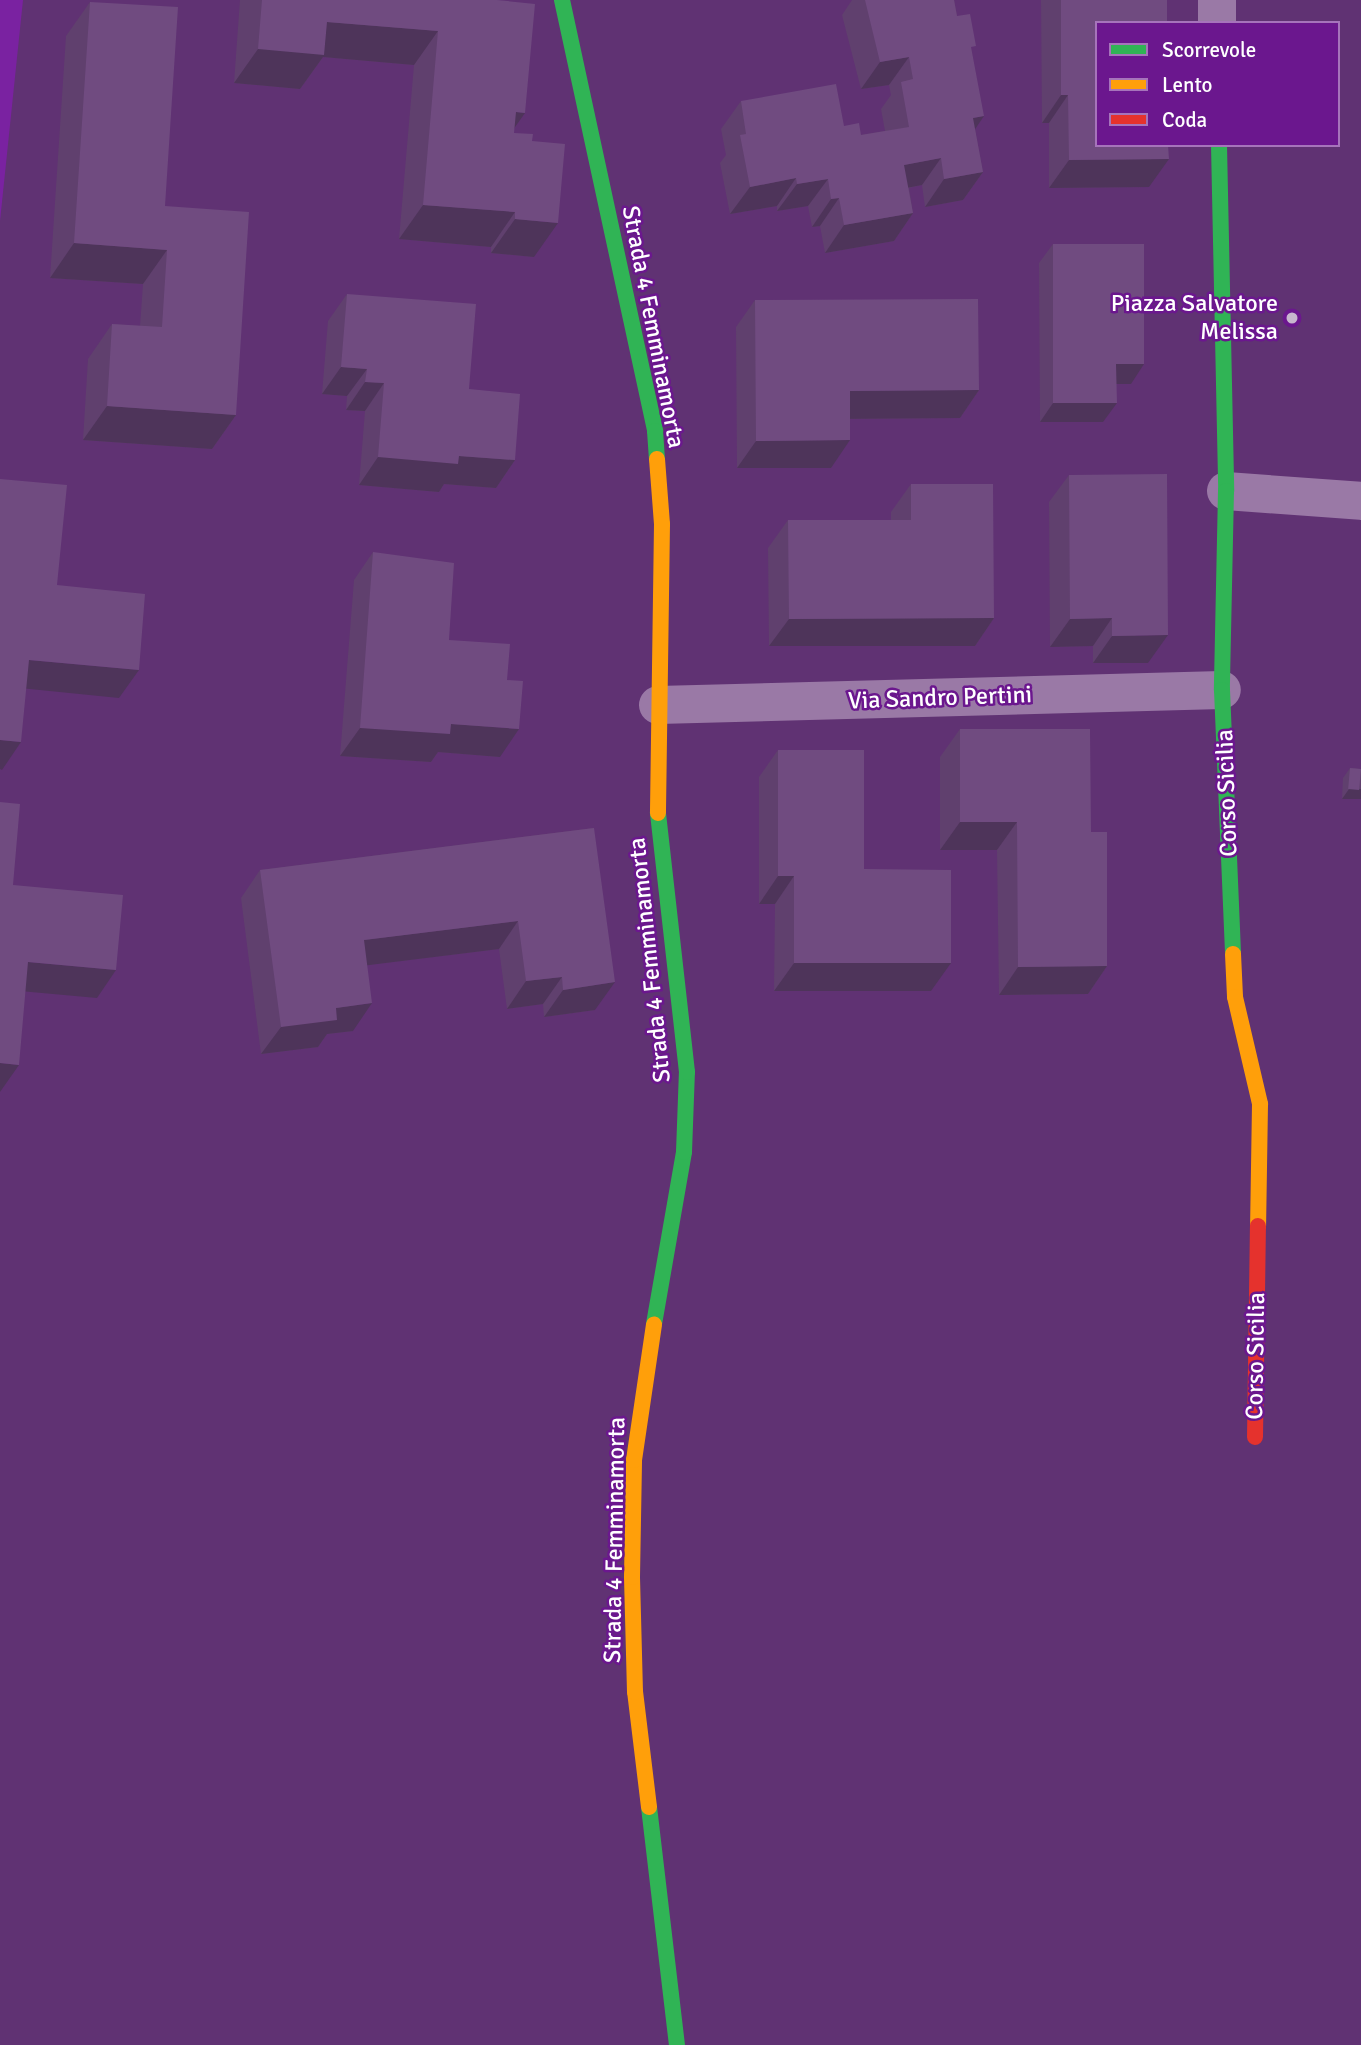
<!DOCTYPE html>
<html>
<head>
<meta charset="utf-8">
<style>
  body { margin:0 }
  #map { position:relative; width:1361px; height:2045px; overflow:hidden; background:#603273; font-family:Signika,sans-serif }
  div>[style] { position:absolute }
  .green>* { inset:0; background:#7a22a1 }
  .street>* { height:38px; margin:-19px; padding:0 19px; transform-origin:19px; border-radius:19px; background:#9a79a6 }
  .fast>* { height:16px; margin:-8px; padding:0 8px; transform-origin:8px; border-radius:8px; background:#30b455 }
  .slow>* { height:16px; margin:-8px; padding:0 8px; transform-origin:8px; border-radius:8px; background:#ff9f0a }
  .jam>* { height:16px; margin:-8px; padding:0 8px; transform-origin:8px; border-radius:8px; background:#e5322d }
  .wall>* { inset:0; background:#60406e }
  .shaded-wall>* { inset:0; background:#4e345a }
  .building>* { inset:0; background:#704b80; transform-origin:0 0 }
  .dots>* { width:19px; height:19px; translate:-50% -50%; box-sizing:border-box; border:4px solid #6b178e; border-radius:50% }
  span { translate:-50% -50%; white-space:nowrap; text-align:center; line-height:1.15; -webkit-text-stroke:5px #6b178e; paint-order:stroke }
  .poi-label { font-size:24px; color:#fff }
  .right { translate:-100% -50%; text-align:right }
  .street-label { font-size:24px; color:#fff }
  .legend { position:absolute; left:1095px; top:21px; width:245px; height:126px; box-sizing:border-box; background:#6b178e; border:2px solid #a674bb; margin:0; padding:9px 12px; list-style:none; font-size:21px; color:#fff }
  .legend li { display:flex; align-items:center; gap:14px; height:35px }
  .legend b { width:35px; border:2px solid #a674bb }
</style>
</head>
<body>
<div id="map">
  <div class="green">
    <div style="clip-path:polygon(0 0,23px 0,0 221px)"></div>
  </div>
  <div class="street">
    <div style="left:1217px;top:0;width:23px;rotate:90deg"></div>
    <div style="left:1226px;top:491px;width:135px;rotate:4.2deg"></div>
    <div style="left:658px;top:705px;width:564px;rotate:-1.52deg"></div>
  </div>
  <div class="fast">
    <div style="left:562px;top:0;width:441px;rotate:77.8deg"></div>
    <div style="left:655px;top:431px;width:28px;rotate:86deg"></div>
    <div style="left:1219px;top:145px;width:346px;rotate:88.8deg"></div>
    <div style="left:1226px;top:491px;width:199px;rotate:91.2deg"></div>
    <div style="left:1222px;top:690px;width:264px;rotate:87.6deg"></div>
    <div style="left:654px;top:1324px;width:175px;rotate:-80.1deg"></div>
    <div style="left:684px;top:1152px;width:80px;rotate:-87.9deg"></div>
    <div style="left:687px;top:1072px;width:261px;rotate:-96.4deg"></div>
    <div style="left:649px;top:1807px;width:240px;rotate:83.3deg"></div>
  </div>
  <div class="slow">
    <div style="left:657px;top:459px;width:65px;rotate:85.6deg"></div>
    <div style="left:662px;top:524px;width:289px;rotate:90.8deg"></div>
    <div style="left:1233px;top:954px;width:43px;rotate:87.3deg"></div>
    <div style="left:1235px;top:997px;width:110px;rotate:76.8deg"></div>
    <div style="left:1260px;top:1104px;width:122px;rotate:90.9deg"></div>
    <div style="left:649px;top:1807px;width:116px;rotate:-96.9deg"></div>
    <div style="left:635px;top:1692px;width:115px;rotate:-91.5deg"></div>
    <div style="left:632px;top:1577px;width:117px;rotate:-89deg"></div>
    <div style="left:634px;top:1460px;width:137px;rotate:-81.6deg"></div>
  </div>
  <div class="jam">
    <div style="left:1255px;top:1437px;width:211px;rotate:-89.2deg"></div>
  </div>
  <div class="wall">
    <div style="clip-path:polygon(240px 0,497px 0,514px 133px,532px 141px,534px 257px,491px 253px,491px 247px,399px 239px,414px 65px,323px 57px,300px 89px,234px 83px)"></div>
    <div style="clip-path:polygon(852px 0,954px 0,957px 16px,972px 52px,975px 129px,983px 172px,963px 200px,925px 207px,922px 185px,909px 188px,913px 213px,894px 241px,825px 253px,820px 226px,812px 227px,808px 206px,777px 211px,777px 206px,730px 214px,720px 163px,726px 155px,721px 129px,741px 101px,844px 126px,861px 135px,885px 131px,881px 109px,891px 95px,889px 85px,861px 89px,842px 15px)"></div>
    <div style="clip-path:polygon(1041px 0,1167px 0,1149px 187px,1049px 188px,1049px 123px,1042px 123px)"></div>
    <div style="clip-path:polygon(90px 2px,236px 415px,212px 449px,83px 440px,88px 359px,112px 324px,140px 326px,143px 284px,50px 278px,66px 36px)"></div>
    <div style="clip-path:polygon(1053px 244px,1131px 384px,1116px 384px,1103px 422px,1040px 422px,1039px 263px)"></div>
    <div style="clip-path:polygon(347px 294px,469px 389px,515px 460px,496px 488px,444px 484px,439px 492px,359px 485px,365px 411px,346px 410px,347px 396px,322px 394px,328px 321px)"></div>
    <div style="clip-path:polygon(755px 300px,979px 390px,960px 418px,850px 419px,831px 468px,737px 468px,736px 327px)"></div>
    <div style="clip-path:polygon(1069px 475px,1148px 663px,1093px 663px,1093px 646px,1050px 647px,1049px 502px)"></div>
    <div style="clip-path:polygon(911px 484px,994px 618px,975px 646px,769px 646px,768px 548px,788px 520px,891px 520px,891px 512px)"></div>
    <div style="clip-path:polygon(373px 552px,449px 640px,500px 757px,438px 752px,431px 762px,340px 756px,354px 580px)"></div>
    <div style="clip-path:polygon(960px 729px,1091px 832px,1107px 966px,1088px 994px,999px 995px,997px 850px,940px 850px,940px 757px)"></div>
    <div style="clip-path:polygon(778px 750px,864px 869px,931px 991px,774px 991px,775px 904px,759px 904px,759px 777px)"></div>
    <div style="clip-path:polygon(1350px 768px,1361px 769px,1361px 799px,1342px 799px,1343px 778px)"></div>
    <div style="clip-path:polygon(594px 828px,595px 1010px,544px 1017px,543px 1004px,507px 1009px,499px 949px,367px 965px,353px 1031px,327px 1034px,318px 1047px,261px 1054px,241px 898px,260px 870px)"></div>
  </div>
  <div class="shaded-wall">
    <div style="clip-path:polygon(327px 22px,438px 31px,414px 65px,323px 57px,300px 89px,234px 83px,258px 49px)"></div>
    <div style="clip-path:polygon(909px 57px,889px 85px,861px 89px,880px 62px)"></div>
    <div style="clip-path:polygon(1061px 95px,1068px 95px,1049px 123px,1042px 123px)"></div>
    <div style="clip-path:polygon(516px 112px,525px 113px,501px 147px)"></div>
    <div style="clip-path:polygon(984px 116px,965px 144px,973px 118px)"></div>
    <div style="clip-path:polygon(941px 158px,922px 185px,885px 192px,904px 165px)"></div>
    <div style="clip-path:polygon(1169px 159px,1149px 187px,1049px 188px,1069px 160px)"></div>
    <div style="clip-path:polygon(983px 172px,963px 200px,925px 207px,944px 179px)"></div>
    <div style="clip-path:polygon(796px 178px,777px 206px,730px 214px,750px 187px)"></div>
    <div style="clip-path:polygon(828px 179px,808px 206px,777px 211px,797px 184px)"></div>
    <div style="clip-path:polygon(839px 198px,820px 226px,812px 227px,831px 199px)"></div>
    <div style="clip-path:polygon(423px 205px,515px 212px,491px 247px,399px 239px)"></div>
    <div style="clip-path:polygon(913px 213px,894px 241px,825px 253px,844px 225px)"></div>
    <div style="clip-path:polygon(515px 219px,558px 223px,534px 257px,491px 253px)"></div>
    <div style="clip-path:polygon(74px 243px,167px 250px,143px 284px,50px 278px)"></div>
    <div style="clip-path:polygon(1116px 364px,1144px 364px,1131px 384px,1103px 384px)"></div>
    <div style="clip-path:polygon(341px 367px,367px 369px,347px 396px,322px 394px)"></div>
    <div style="clip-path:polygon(365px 382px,384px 383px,365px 411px,346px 410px)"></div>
    <div style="clip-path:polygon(979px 390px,960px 418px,830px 419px,850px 391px)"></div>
    <div style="clip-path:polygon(1053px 403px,1117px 403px,1103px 422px,1040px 422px)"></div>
    <div style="clip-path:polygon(107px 406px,236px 415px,212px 449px,83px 440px)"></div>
    <div style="clip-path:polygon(850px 440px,831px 468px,737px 468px,756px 441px)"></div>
    <div style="clip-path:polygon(459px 456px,515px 460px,496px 488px,444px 484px,439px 492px,359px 485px,378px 457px)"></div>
    <div style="clip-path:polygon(994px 618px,975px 646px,769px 646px,789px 619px)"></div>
    <div style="clip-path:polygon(1112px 618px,1093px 646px,1050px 647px,1070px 619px)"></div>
    <div style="clip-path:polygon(1168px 635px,1148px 663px,1093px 663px,1112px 636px)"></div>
    <div style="clip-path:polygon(29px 660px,139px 670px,119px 698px,10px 687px)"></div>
    <div style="clip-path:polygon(451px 724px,519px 729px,500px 757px,438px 752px,431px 762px,340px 756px,360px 728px)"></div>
    <div style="clip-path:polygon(0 740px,21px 742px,2px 770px,0 769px)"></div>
    <div style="clip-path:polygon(1349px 789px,1361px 789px,1361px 799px,1342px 799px)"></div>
    <div style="clip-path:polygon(960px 822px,1017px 822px,997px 850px,940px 850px)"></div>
    <div style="clip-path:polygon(778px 876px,794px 876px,775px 904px,759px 904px)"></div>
    <div style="clip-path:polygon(518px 921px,499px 949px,345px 968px,364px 940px)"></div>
    <div style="clip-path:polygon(28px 962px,116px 970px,97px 998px,9px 990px)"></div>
    <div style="clip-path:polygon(794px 963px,951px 963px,931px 991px,774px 991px)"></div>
    <div style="clip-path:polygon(1107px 966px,1088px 994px,999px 995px,1018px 967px)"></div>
    <div style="clip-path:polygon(562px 977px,543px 1004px,507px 1009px,526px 981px)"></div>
    <div style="clip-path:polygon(615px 982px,595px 1010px,544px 1017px,563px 990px)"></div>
    <div style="clip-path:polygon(372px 1003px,353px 1031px,327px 1034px,318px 1047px,261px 1054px,281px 1027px,336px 1008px)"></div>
    <div style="clip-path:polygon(0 1063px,19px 1065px,0 1092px)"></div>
  </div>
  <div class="building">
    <div style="clip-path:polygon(262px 0,497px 0,535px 4px,525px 113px,516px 112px,514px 133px,533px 134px,532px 141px,565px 144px,558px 223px,515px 219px,515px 212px,423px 205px,438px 31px,327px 22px,324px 55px,258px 49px)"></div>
    <div style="clip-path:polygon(865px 0,954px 0,957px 16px,970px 14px,976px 46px,971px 47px,984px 116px,973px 118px,983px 172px,944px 179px,941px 158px,904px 165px,913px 213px,844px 225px,839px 198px,831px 199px,828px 179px,797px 184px,796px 178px,750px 187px,740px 135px,746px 134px,741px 101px,836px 84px,844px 126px,859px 123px,861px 135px,909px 127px,901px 82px,913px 79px,909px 57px,880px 62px)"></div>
    <div style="clip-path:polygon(1061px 0,1167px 0,1167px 23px,1097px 23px,1097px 145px,1168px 145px,1169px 159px,1069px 160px,1068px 95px,1061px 95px)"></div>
    <div style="clip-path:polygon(90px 2px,178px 7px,165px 206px,249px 212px,236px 415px,107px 406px,112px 324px,162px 327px,167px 250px,74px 243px)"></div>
    <div style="clip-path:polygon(1053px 244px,1144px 244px,1144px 364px,1116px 364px,1117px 403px,1053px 403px)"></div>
    <div style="clip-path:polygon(347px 294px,476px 304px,469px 389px,520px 394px,515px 460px,459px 456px,458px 464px,378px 457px,384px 383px,365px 382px,367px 369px,341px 367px)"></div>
    <div style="clip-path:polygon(978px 299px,979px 390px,850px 391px,850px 440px,756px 441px,755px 300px)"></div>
    <div style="clip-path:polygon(1167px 474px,1168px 635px,1112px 636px,1112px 618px,1070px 619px,1069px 475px)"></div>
    <div style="clip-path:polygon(0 479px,67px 485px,57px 585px,145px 594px,139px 670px,29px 660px,21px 742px,0 740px)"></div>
    <div style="clip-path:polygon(911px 484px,993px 484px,994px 618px,789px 619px,788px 520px,911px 520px)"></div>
    <div style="clip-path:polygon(373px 552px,454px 563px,449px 640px,510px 644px,507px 680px,523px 681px,519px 729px,451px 724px,450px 734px,360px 728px)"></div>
    <div style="clip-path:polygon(960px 729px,1090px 729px,1091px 832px,1107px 832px,1107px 966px,1018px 967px,1017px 822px,960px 822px)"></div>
    <div style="clip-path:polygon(778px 750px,864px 750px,864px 869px,951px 870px,951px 963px,794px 963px,794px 876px,778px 876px)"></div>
    <div style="left:1350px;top:768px;width:11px;height:21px;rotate:5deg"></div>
    <div style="clip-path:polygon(0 802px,20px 804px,13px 885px,123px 895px,116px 970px,28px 962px,19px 1065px,0 1063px)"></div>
    <div style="clip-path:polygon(594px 828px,615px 982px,563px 990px,562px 977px,526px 981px,518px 921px,364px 940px,372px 1003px,336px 1008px,337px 1020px,281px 1027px,260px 870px)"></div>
  </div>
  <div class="dots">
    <div style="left:1292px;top:318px;background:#c7b7ce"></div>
  </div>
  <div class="poi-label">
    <span class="right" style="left:1278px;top:318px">Piazza Salvatore<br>Melissa</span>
  </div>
  <div class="street-label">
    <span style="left:653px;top:327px;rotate:79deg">Strada 4 Femminamorta</span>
    <span style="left:940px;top:698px;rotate:-2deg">Via Sandro Pertini</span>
    <span style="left:1227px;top:793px;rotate:-92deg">Corso Sicilia</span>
    <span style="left:650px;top:960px;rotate:-96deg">Strada 4 Femminamorta</span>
    <span style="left:1256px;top:1356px;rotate:-89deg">Corso Sicilia</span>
    <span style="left:615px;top:1540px;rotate:-89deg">Strada 4 Femminamorta</span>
  </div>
  <ul class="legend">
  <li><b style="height:9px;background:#30b455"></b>Scorrevole</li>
  <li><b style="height:9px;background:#ff9f0a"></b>Lento</li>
  <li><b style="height:9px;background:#e5322d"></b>Coda</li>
  </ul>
</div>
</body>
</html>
